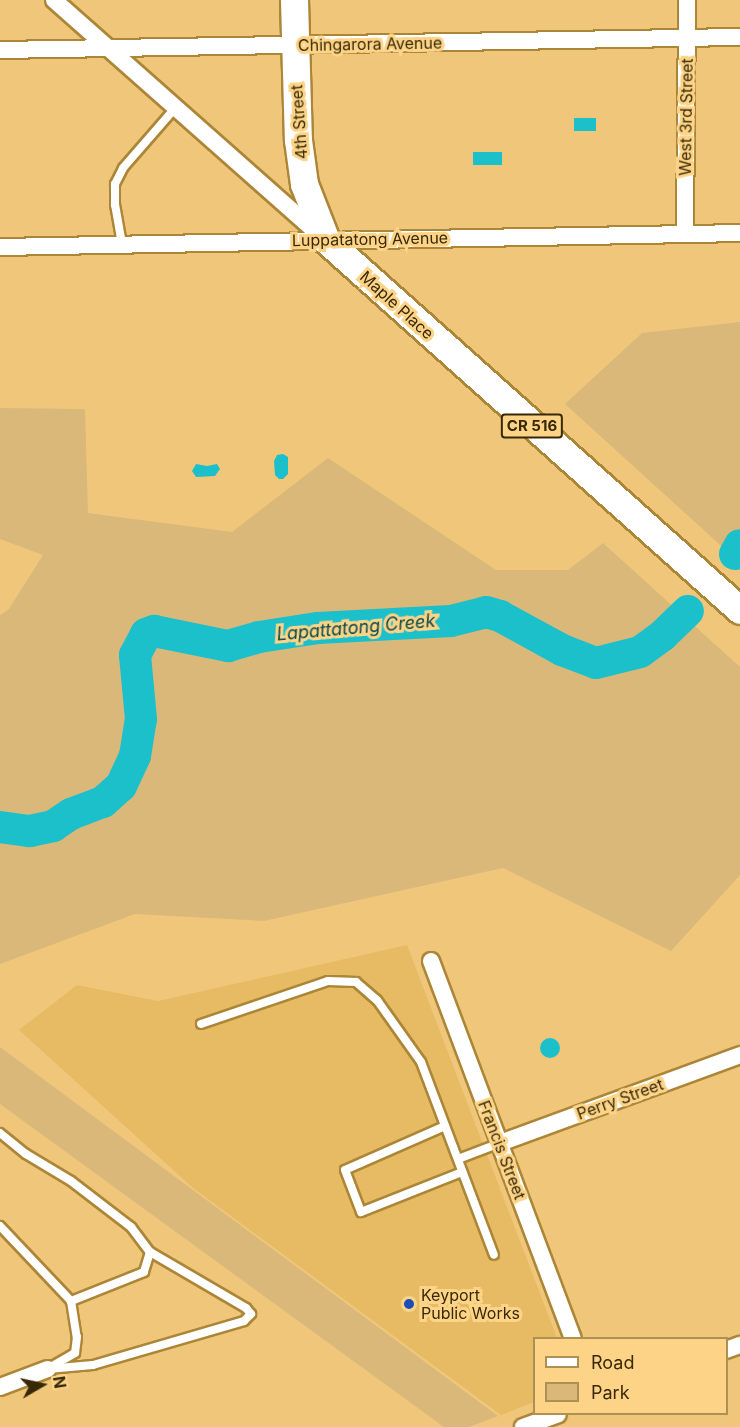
<!DOCTYPE html>
<html>
<head>
<meta charset="utf-8">
<style>
  body { margin:0 }
  #map { position:relative; width:740px; height:1427px; overflow:hidden; background:#f0c77a; font-family:Inter,sans-serif }
  div>[style] { position:absolute }
  .built>* { inset:0; background:#e7bb64 }
  .green>* { inset:0; background:#d9b87a }
  .water>* { inset:0; background:#1bc0cb; transform-origin:0 0 }
  .round { border-radius:50% }
  .river>* { height:32px; margin:-16px; padding:0 16px; transform-origin:16px; border-radius:16px; background:#1bc0cb }
  .roads { filter:drop-shadow(2px 0 #ac8637) drop-shadow(-2px 0 #ac8637) drop-shadow(0 2px #ac8637) drop-shadow(0 -2px #ac8637) }
  .lane>* { height:8px; margin:-4px; padding:0 4px; transform-origin:4px; border-radius:4px; background:#fff }
  .street>* { height:16px; margin:-8px; padding:0 8px; transform-origin:8px; border-radius:8px; background:#fff }
  .primary>* { height:27px; margin:-13.5px; padding:0 13.5px; transform-origin:13.5px; border-radius:13.5px; background:#fff }
  .dots>* { width:16px; height:16px; translate:-50% -50%; box-sizing:border-box; border:3px solid #fdd487; border-radius:50% }
  span { translate:-50% -50%; white-space:nowrap; text-align:center; line-height:1.15; -webkit-text-stroke:6px #fdd487; paint-order:stroke }
  .shield-label span { padding:2px 4px; background:#fdd487; border:2px solid; border-radius:4px; -webkit-text-stroke-width:0 }
  .shield-label { font-size:15px; color:#382906; font-weight:700 }
  .street-label { font-size:16px; color:#382906 }
  .poi-label { font-size:16px; color:#382906 }
  .left { translate:0 -50%; text-align:left }
  .water-label { font-size:18px; color:#05494e; font-style:italic }
  .legend { position:absolute; left:533px; top:1337px; width:195px; height:78px; box-sizing:border-box; background:#fdd487; border:2px solid #ae9053; margin:0; padding:8px 10px; list-style:none; font-size:18px; color:#382906 }
  .legend li { display:flex; align-items:center; gap:12px; height:30px }
  .legend b { width:30px; border:2px solid #ae9053 }
  .north { position:absolute; left:12px; top:1355px; width:60px; height:60px; -webkit-text-stroke:4px #fdd487; paint-order:stroke; rotate:81deg; font-size:16px; font-weight:700; line-height:24px; text-align:center; color:#382906 }
  .north::after { content:''; display:block; margin:auto; width:21px; height:27px; background:#382906; clip-path:polygon(50% 0,100% 100%,50% 72%,0 100%) }
</style>
</head>
<body>
<div id="map">
  <div class="built">
    <div style="clip-path:polygon(407px 945px,557px 1338px,534px 1338px,534px 1402px,501px 1415px,193px 1188px,19px 1030px,77px 985px,158px 1001px)"></div>
  </div>
  <div class="green">
    <div style="clip-path:polygon(740px 322px,740px 563px,565px 404px,642px 333px)"></div>
    <div style="clip-path:polygon(0 408px,85px 409px,88px 513px,232px 532px,328px 458px,496px 570px,568px 570px,603px 543px,740px 667px,740px 875px,671px 951px,503px 868px,264px 921px,135px 914px,0 964px,0 615px,9px 609px,43px 555px,0 539px)"></div>
    <div style="clip-path:polygon(0 1047px,498px 1416px,469px 1427px,444px 1427px,0 1104px)"></div>
  </div>
  <div class="water">
    <div style="left:596px;top:118px;width:13px;height:22px;rotate:90deg"></div>
    <div style="left:502px;top:152px;width:13px;height:29px;rotate:90deg"></div>
    <div style="clip-path:polygon(283px 454px,288px 457px,288px 474px,283px 479px,279px 479px,275px 475px,274px 461px,277px 455px)"></div>
    <div style="clip-path:polygon(196px 464px,207px 466px,217px 464px,220px 469px,215px 476px,196px 477px,192px 471px)"></div>
    <div class="round" style="left:540px;top:1038px;width:20px;height:20px"></div>
  </div>
  <div class="river">
    <div style="left:735px;top:554px;width:10px;rotate:-61deg"></div>
    <div style="left:0;top:827px;width:30px;rotate:8deg"></div>
    <div style="left:30px;top:831px;width:24px;rotate:-12deg"></div>
    <div style="left:53px;top:826px;width:22px;rotate:-34deg"></div>
    <div style="left:71px;top:814px;width:34px;rotate:-21deg"></div>
    <div style="left:103px;top:802px;width:24px;rotate:-42deg"></div>
    <div style="left:121px;top:786px;width:33px;rotate:-65deg"></div>
    <div style="left:135px;top:756px;width:37px;rotate:-81deg"></div>
    <div style="left:141px;top:719px;width:64px;rotate:-95.4deg"></div>
    <div style="left:135px;top:655px;width:24px;rotate:-62deg"></div>
    <div style="left:146px;top:634px;width:9px;rotate:-21deg"></div>
    <div style="left:154px;top:631px;width:76px;rotate:11.5deg"></div>
    <div style="left:228px;top:646px;width:32px;rotate:-16deg"></div>
    <div style="left:259px;top:637px;width:60px;rotate:-8.7deg"></div>
    <div style="left:318px;top:628px;width:133px;rotate:-3deg"></div>
    <div style="left:451px;top:621px;width:36px;rotate:-14deg"></div>
    <div style="left:486px;top:612px;width:15px;rotate:16deg"></div>
    <div style="left:500px;top:616px;width:71px;rotate:28.7deg"></div>
    <div style="left:562px;top:650px;width:36px;rotate:21deg"></div>
    <div style="left:596px;top:663px;width:45px;rotate:-14deg"></div>
    <div style="left:640px;top:652px;width:27px;rotate:-36deg"></div>
    <div style="left:662px;top:636px;width:36px;rotate:-44deg"></div>
  </div>
  <div class="roads">
    <div class="lane">
      <div style="left:122px;top:244px;width:40px;rotate:-100deg"></div>
      <div style="left:115px;top:205px;width:21px;rotate:-90deg"></div>
      <div style="left:115px;top:184px;width:18px;rotate:-63deg"></div>
      <div style="left:123px;top:168px;width:81px;rotate:-49deg"></div>
      <div style="left:201px;top:1024px;width:134px;rotate:-18.7deg"></div>
      <div style="left:328px;top:981px;width:28px;rotate:2deg"></div>
      <div style="left:356px;top:982px;width:28px;rotate:41deg"></div>
      <div style="left:377px;top:1000px;width:76px;rotate:54.6deg"></div>
      <div style="left:421px;top:1062px;width:206px;rotate:69.3deg"></div>
      <div style="left:445px;top:1126px;width:109px;rotate:156.3deg"></div>
      <div style="left:345px;top:1170px;width:45px;rotate:69.1deg"></div>
      <div style="left:361px;top:1212px;width:109px;rotate:-21.6deg"></div>
      <div style="left:0;top:1133px;width:33px;rotate:39deg"></div>
      <div style="left:26px;top:1154px;width:52px;rotate:31deg"></div>
      <div style="left:71px;top:1181px;width:76px;rotate:37.5deg"></div>
      <div style="left:131px;top:1227px;width:31px;rotate:53deg"></div>
      <div style="left:150px;top:1252px;width:21px;rotate:107deg"></div>
      <div style="left:144px;top:1272px;width:79px;rotate:158.3deg"></div>
      <div style="left:458px;top:1159px;width:45px;rotate:-20.9deg"></div>
      <div style="left:0;top:1226px;width:103px;rotate:46.6deg"></div>
      <div style="left:71px;top:1301px;width:36px;rotate:81deg"></div>
      <div style="left:77px;top:1337px;width:16px;rotate:97deg"></div>
      <div style="left:75px;top:1353px;width:28px;rotate:150deg"></div>
      <div style="left:48px;top:1369px;width:45px;rotate:-5.1deg"></div>
      <div style="left:93px;top:1365px;width:157px;rotate:-16.2deg"></div>
      <div style="left:244px;top:1321px;width:10px;rotate:-45deg"></div>
      <div style="left:251px;top:1314px;width:8px;rotate:-130deg"></div>
      <div style="left:246px;top:1308px;width:111px;rotate:-149.7deg"></div>
    </div>
    <div class="street">
      <div style="left:54px;top:0;width:356px;rotate:41.5deg"></div>
      <div style="left:0;top:50px;width:740px;rotate:-1.01deg"></div>
      <div style="left:685px;top:234px;width:234px;rotate:-89.5deg"></div>
      <div style="left:0;top:247px;width:740px;rotate:-1.08deg"></div>
      <div style="left:431px;top:961px;width:403px;rotate:69.4deg"></div>
      <div style="left:500px;top:1143px;width:256px;rotate:-20.1deg"></div>
      <div style="left:726px;top:1350px;width:15px;rotate:-20deg"></div>
      <div style="left:0;top:1387px;width:51px;rotate:-20.6deg"></div>
      <div style="left:523px;top:1427px;width:37px;rotate:-20deg"></div>
    </div>
    <div class="primary">
      <div style="left:294px;top:0;width:140px;rotate:88.4deg"></div>
      <div style="left:298px;top:140px;width:44px;rotate:82.2deg"></div>
      <div style="left:304px;top:184px;width:60px;rotate:68.6deg"></div>
      <div style="left:326px;top:240px;width:555px;rotate:41.79deg"></div>
    </div>
  </div>
  <div class="dots">
    <div style="left:409px;top:1304px;background:#1c4ebb"></div>
  </div>
  <div class="shield-label">
    <span style="left:532px;top:426px">CR 516</span>
  </div>
  <div class="street-label">
    <span style="left:370px;top:44px;rotate:-1deg">Chingarora Avenue</span>
    <span style="left:686px;top:117px;rotate:-89deg">West 3rd Street</span>
    <span style="left:299px;top:122px;rotate:-94deg">4th Street</span>
    <span style="left:370px;top:239px;rotate:-1deg">Luppatatong Avenue</span>
    <span style="left:397px;top:305px;rotate:42deg">Maple Place</span>
    <span style="left:620px;top:1099px;rotate:-20deg">Perry Street</span>
    <span style="left:502px;top:1150px;rotate:69deg">Francis Street</span>
  </div>
  <div class="poi-label">
    <span class="left" style="left:421px;top:1304px">Keyport<br>Public Works</span>
  </div>
  <div class="water-label">
    <span style="left:356px;top:628px;rotate:-5deg">Lapattatong Creek</span>
  </div>
  <ul class="legend">
  <li><b style="height:8px;background:#fff"></b>Road</li>
  <li><b style="height:16px;background:#d9b87a"></b>Park</li>
  </ul>
  <div class="north">N</div>
</div>
</body>
</html>
